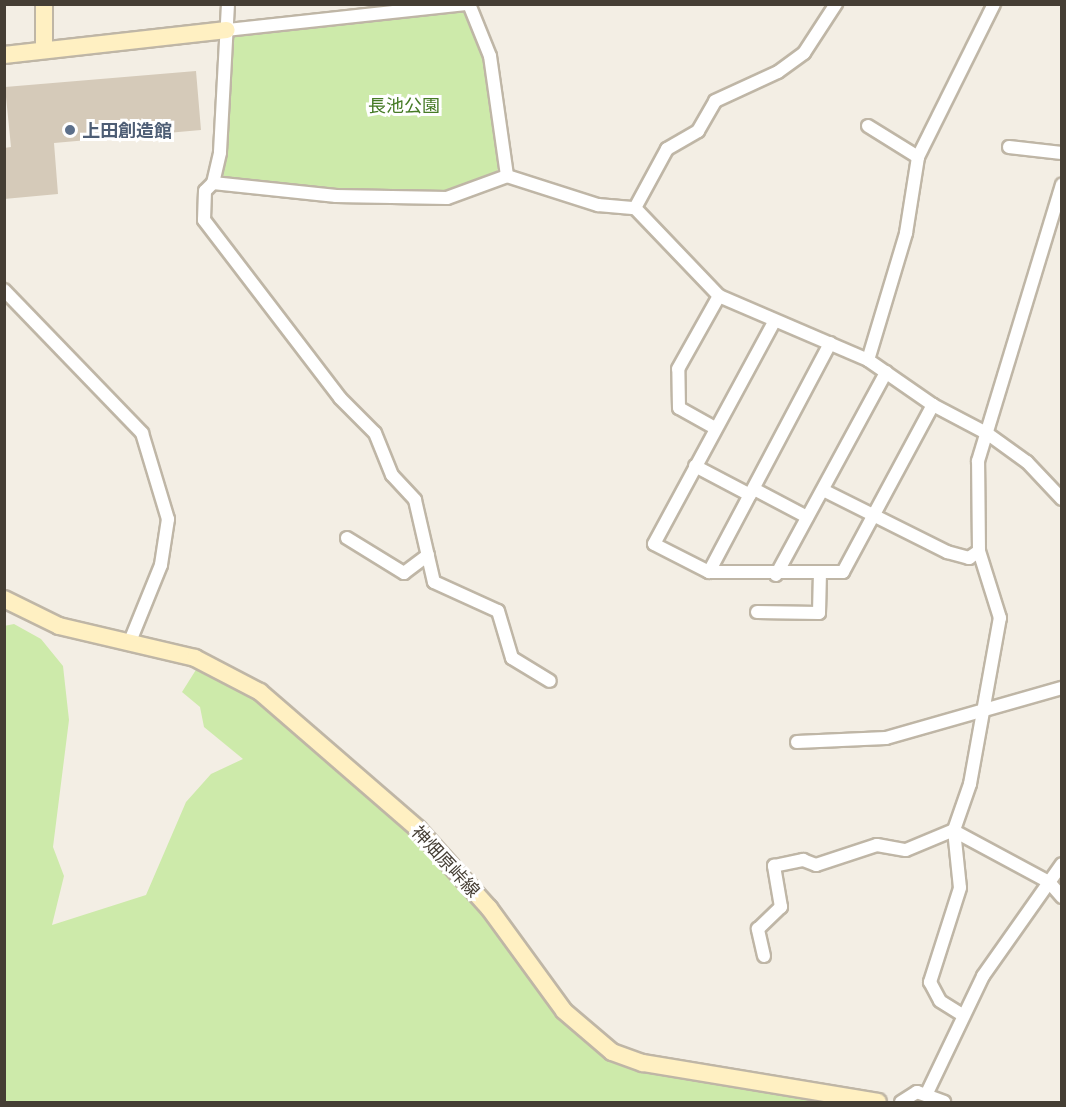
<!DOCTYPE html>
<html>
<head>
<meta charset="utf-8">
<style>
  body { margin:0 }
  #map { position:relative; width:1066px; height:1107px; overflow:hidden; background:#f3eee4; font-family:"Golos Text","Noto Sans JP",sans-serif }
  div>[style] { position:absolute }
  .green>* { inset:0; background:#cdeaaa }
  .building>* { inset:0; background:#d5cab9 }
  .roads { filter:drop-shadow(2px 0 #bfb6a6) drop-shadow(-2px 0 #bfb6a6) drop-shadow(0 2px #bfb6a6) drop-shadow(0 -2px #bfb6a6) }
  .street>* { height:12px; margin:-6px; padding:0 6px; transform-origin:6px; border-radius:6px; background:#fff }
  .secondary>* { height:16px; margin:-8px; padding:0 8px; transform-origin:8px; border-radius:8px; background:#fff0c2 }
  .dots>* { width:16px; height:16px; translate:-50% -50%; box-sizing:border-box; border:3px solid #fff; border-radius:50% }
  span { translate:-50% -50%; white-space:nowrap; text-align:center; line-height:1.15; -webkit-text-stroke:6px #fff; paint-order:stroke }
  .park-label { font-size:18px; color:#457a25 }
  .service-label { font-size:18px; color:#4e5e75; font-weight:700 }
  .left { translate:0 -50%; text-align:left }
  .street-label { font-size:18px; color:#453e34 }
  .frame { position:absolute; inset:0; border:6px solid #453e34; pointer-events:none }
</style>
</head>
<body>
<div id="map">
  <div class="green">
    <div style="clip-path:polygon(460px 11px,475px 19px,488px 57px,502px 163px,493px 177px,446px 195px,336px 191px,223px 179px,231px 36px)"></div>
    <div style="clip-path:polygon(14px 624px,41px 639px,63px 666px,69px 720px,53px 847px,64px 876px,52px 925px,146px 895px,186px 802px,211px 774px,243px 759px,204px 727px,200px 707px,182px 692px,199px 665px,227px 677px,279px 716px,415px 835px,606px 1051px,863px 1102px,5px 1102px,4px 626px)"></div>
  </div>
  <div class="building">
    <div style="clip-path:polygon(196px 71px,201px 130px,54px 143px,58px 194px,4px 199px,4px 148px,11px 147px,5px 87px)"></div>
  </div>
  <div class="roads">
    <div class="street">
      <div style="left:228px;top:4px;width:149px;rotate:93.1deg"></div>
      <div style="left:220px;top:153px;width:31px;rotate:103deg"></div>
      <div style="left:213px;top:183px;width:11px;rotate:135deg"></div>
      <div style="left:205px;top:191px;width:29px;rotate:92deg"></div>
      <div style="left:204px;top:220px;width:224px;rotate:52.6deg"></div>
      <div style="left:340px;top:398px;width:49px;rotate:45deg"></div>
      <div style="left:375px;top:433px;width:45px;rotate:68deg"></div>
      <div style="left:392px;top:475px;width:34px;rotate:47deg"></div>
      <div style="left:415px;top:500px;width:84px;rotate:77deg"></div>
      <div style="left:434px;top:582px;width:70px;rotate:24.4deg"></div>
      <div style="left:498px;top:611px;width:49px;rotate:73.4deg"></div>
      <div style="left:512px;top:658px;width:44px;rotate:31.2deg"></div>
      <div style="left:469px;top:4px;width:56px;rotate:68deg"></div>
      <div style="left:490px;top:56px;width:121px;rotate:81.9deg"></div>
      <div style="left:227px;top:30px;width:239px;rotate:-6.2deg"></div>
      <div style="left:868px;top:126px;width:59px;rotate:31.8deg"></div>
      <div style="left:1009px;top:147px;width:53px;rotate:6.5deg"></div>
      <div style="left:213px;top:183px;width:124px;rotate:6deg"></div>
      <div style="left:336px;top:196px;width:111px;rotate:1deg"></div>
      <div style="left:447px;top:198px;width:64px;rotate:-20.1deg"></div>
      <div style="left:507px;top:176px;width:96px;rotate:17.7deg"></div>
      <div style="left:598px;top:205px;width:37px;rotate:5deg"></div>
      <div style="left:635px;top:208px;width:122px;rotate:46.3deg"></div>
      <div style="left:719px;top:296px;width:162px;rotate:23.2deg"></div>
      <div style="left:868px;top:360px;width:79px;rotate:34.7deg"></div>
      <div style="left:933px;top:405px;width:62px;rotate:27.8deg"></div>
      <div style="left:988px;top:434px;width:48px;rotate:35.7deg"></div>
      <div style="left:1027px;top:462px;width:51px;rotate:46.6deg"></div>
      <div style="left:635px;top:208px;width:67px;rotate:-61.5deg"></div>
      <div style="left:667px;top:149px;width:36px;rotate:-30deg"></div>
      <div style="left:698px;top:131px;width:34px;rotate:-60deg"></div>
      <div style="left:715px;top:101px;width:69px;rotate:-24.7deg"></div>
      <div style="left:778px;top:72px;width:32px;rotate:-36deg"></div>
      <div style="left:804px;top:53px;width:59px;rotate:-56.9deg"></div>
      <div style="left:4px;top:290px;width:199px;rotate:46deg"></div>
      <div style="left:142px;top:433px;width:90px;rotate:73.2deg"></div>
      <div style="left:168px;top:519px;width:47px;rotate:98.7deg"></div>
      <div style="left:161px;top:565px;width:80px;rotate:112.1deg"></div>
      <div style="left:774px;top:322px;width:252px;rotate:118.4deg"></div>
      <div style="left:654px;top:544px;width:62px;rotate:27deg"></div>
      <div style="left:709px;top:572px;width:134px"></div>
      <div style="left:843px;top:572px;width:190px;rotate:-61.7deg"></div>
      <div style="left:868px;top:360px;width:133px;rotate:-73.3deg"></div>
      <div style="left:906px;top:233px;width:77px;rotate:-81deg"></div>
      <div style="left:918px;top:157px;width:171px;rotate:-63.6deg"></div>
      <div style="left:715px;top:428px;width:41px;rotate:-150.9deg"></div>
      <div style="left:679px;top:408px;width:39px;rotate:-91deg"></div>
      <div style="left:678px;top:369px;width:84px;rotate:-60.7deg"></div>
      <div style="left:695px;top:466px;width:62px;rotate:27.8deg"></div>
      <div style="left:754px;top:489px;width:60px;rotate:27.8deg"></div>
      <div style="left:823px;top:490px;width:139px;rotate:26.6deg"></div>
      <div style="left:947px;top:552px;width:23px;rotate:15deg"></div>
      <div style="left:969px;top:558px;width:12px;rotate:-35deg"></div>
      <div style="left:347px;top:538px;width:67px;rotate:31.6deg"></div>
      <div style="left:404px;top:573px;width:30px;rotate:-37deg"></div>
      <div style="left:709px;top:572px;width:259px;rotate:-62.1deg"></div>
      <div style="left:776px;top:575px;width:231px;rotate:-61.5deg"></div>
      <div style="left:757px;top:612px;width:62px;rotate:0.9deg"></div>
      <div style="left:819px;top:613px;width:40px;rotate:-88.6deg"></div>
      <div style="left:797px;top:742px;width:89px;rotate:-2.6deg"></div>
      <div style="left:886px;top:738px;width:183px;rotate:-15.9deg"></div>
      <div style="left:954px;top:830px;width:58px;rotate:84.1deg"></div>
      <div style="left:960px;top:888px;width:99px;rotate:107.7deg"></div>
      <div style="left:930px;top:982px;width:21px;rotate:62deg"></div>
      <div style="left:940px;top:1001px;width:26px;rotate:32deg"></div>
      <div style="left:956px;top:832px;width:106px;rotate:28.3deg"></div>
      <div style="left:1049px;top:882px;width:20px;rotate:49deg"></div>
      <div style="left:764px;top:956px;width:28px;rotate:-103deg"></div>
      <div style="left:758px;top:929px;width:32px;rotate:-44deg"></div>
      <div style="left:781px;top:907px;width:42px;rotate:-99.7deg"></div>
      <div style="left:774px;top:866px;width:30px;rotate:-12deg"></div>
      <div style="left:803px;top:860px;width:14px;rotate:21deg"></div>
      <div style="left:816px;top:865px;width:64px;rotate:-18.2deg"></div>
      <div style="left:877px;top:845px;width:29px;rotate:10deg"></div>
      <div style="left:906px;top:850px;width:52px;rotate:-22.6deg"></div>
      <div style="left:954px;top:830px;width:49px;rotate:-70.8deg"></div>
      <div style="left:970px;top:784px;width:169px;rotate:-79.8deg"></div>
      <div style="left:1000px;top:618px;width:70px;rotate:-107.4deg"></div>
      <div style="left:979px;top:551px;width:90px;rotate:-90.6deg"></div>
      <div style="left:978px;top:461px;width:289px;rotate:-73.1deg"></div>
      <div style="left:927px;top:1093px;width:130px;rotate:-64.4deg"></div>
      <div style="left:983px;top:976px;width:137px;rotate:-54.8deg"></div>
      <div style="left:901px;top:1102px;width:19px;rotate:-32deg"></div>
      <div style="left:917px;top:1092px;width:29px;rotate:20deg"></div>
    </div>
    <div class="secondary">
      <div style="left:44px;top:4px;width:43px;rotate:90deg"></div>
      <div style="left:4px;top:55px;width:224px;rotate:-6.4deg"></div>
      <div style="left:4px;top:599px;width:61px;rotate:26.1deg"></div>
      <div style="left:59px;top:626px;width:140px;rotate:13.2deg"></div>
      <div style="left:195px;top:658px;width:73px;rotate:27.6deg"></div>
      <div style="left:260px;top:692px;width:209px;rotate:40.9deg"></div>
      <div style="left:418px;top:829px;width:106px;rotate:48.1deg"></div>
      <div style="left:489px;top:908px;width:127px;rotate:53.9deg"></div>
      <div style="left:564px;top:1011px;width:63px;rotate:40.5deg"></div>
      <div style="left:612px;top:1052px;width:33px;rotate:20deg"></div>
      <div style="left:643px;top:1063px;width:238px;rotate:9.4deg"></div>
    </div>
  </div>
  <div class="dots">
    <div style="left:70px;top:130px;background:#5c6f8a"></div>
  </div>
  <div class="park-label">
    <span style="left:404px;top:105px">長池公園</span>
  </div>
  <div class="service-label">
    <span class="left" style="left:82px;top:130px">上田創造館</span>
  </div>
  <div class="street-label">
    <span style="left:446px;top:861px;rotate:47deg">神畑原峠線</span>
  </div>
  <div class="frame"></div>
</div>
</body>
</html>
